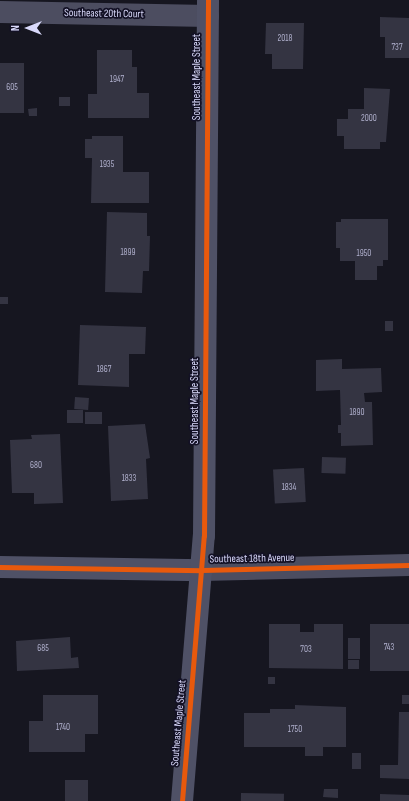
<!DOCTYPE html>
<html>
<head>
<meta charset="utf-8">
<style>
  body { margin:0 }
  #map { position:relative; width:409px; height:801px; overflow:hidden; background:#161620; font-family:"Sofia Sans Condensed",sans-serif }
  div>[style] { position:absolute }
  .building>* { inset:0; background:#343442; transform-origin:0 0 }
  .street>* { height:22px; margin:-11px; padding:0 11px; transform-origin:11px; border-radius:11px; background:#4c4d60 }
  .secondary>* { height:22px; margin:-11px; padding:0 11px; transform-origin:11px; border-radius:11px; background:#4f5166 }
  .cycleway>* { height:5px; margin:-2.5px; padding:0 2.5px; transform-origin:2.5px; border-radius:2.5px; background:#e8590c }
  span { translate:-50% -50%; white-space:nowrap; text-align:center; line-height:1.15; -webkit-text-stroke:3.5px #131125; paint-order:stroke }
  .number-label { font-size:9px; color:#b0b0cd }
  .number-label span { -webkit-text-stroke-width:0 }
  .street-label { font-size:11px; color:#d9d9fb }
  .north { position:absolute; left:8px; top:8px; width:40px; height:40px; -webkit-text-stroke:3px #131125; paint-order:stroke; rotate:270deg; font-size:11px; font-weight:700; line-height:16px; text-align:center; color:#d9d9fb }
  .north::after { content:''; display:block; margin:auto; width:14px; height:18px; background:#d9d9fb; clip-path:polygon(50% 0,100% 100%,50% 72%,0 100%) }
</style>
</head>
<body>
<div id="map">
  <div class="building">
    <div style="clip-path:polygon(380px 17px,409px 18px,409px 58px,385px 58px,385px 37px,380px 37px)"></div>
    <div style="clip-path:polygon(266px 23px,304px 23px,303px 69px,272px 69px,272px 54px,265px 54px)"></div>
    <div style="clip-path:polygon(97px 50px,132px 50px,132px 67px,137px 67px,137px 93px,149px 93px,149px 118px,88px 118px,88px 94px,97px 94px)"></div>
    <div style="left:0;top:63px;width:24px;height:50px"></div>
    <div style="clip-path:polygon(364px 88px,390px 89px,386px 142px,380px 142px,380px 149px,344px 149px,344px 136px,337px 136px,337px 119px,348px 119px,348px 109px,364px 109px)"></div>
    <div style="left:59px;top:97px;width:11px;height:9px"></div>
    <div style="clip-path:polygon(37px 108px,37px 116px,29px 116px,28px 109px)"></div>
    <div style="clip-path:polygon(92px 136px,123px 136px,123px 172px,149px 172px,149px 203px,91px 203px,92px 158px,85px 158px,85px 139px,92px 139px)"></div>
    <div style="clip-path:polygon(107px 212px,147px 213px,147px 236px,150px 236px,149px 271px,143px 271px,142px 293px,105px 292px)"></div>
    <div style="clip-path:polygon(341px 219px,388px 219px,388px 260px,383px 260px,383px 266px,377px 266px,377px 280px,355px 280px,355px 261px,340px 261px,340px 248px,336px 248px,336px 222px,341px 222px)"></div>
    <div style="left:0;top:297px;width:8px;height:7px"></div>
    <div style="left:385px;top:321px;width:8px;height:10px"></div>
    <div style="clip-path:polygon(80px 325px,146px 327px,145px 354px,129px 354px,129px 387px,78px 385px)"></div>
    <div style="clip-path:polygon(342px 359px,342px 369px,381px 368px,382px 392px,364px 393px,365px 402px,372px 402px,373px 445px,341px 446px,341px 433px,338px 433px,338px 425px,341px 425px,340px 390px,316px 391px,316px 360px)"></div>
    <div style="left:75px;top:397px;width:14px;height:12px;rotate:4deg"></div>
    <div style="left:67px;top:410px;width:16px;height:13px"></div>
    <div style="left:85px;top:412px;width:17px;height:12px"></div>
    <div style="clip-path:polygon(145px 424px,150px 458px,146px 459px,148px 499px,111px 501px,108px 426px)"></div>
    <div style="clip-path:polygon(60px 434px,63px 503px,34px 504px,34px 493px,12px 493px,10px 440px,32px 439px,31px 435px)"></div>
    <div style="left:322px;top:457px;width:24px;height:16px;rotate:2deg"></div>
    <div style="left:304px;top:468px;width:34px;height:31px;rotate:87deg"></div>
    <div style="clip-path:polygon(269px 624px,300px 624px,300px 632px,314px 632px,314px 624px,343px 624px,343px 669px,269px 668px)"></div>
    <div style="left:370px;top:624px;width:39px;height:47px"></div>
    <div style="clip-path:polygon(70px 637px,71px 658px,78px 657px,79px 668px,17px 671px,16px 641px)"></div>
    <div style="left:348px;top:638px;width:12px;height:21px"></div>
    <div style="left:348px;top:660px;width:11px;height:9px"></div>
    <div style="left:268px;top:677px;width:7px;height:7px"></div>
    <div style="clip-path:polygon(43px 695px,98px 695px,98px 734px,85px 734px,85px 752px,29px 752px,29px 721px,43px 721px)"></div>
    <div style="left:402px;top:695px;width:7px;height:9px"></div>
    <div style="clip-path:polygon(295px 705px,346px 707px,346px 747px,323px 747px,323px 756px,305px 756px,305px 747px,244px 747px,244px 713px,270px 713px,270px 709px,295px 709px)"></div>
    <div style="clip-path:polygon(399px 712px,409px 712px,409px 779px,380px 778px,380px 765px,398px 765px)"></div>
    <div style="left:352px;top:753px;width:9px;height:16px"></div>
    <div style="left:65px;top:780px;width:23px;height:21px"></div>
    <div style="clip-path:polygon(324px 789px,338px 789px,338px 798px,323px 797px)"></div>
    <div style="left:241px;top:793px;width:43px;height:8px;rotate:1deg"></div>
    <div style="clip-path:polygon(380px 794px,409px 795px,409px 801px,380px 801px)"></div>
  </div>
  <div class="street">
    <div style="left:0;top:12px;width:208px;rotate:1.1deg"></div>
    <div style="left:202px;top:570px;width:207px;rotate:-1.4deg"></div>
  </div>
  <div class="secondary">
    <div style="left:0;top:567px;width:202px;rotate:0.9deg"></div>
    <div style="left:182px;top:801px;width:266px;rotate:-85.3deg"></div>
    <div style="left:204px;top:536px;width:536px;rotate:-89.57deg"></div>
  </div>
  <div class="cycleway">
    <div style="left:0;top:567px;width:202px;rotate:0.9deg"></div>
    <div style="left:202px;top:570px;width:207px;rotate:-1.4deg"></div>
    <div style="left:182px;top:801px;width:266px;rotate:-85.3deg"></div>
    <div style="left:204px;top:536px;width:536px;rotate:-89.57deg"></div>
  </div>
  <div class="number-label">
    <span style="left:285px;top:39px">2018</span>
    <span style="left:397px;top:48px">737</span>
    <span style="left:117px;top:80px">1947</span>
    <span style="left:12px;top:88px">605</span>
    <span style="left:369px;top:119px">2000</span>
    <span style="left:107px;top:165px">1935</span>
    <span style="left:128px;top:253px">1899</span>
    <span style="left:364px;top:254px">1950</span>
    <span style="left:104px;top:370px">1867</span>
    <span style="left:357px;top:413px">1890</span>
    <span style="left:36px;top:466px">680</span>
    <span style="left:129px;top:479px">1833</span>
    <span style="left:289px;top:488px">1834</span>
    <span style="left:389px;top:648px">743</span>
    <span style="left:43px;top:649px">685</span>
    <span style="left:306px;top:650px">703</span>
    <span style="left:63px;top:728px">1740</span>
    <span style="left:295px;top:730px">1750</span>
  </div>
  <div class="street-label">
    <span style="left:104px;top:14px;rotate:1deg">Southeast 20th Court</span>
    <span style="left:197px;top:77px;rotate:-90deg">Southeast Maple Street</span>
    <span style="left:195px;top:401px;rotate:-90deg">Southeast Maple Street</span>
    <span style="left:252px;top:559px;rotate:-1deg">Southeast 18th Avenue</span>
    <span style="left:179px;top:723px;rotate:-85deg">Southeast Maple Street</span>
  </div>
  <div class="north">N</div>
</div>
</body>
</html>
